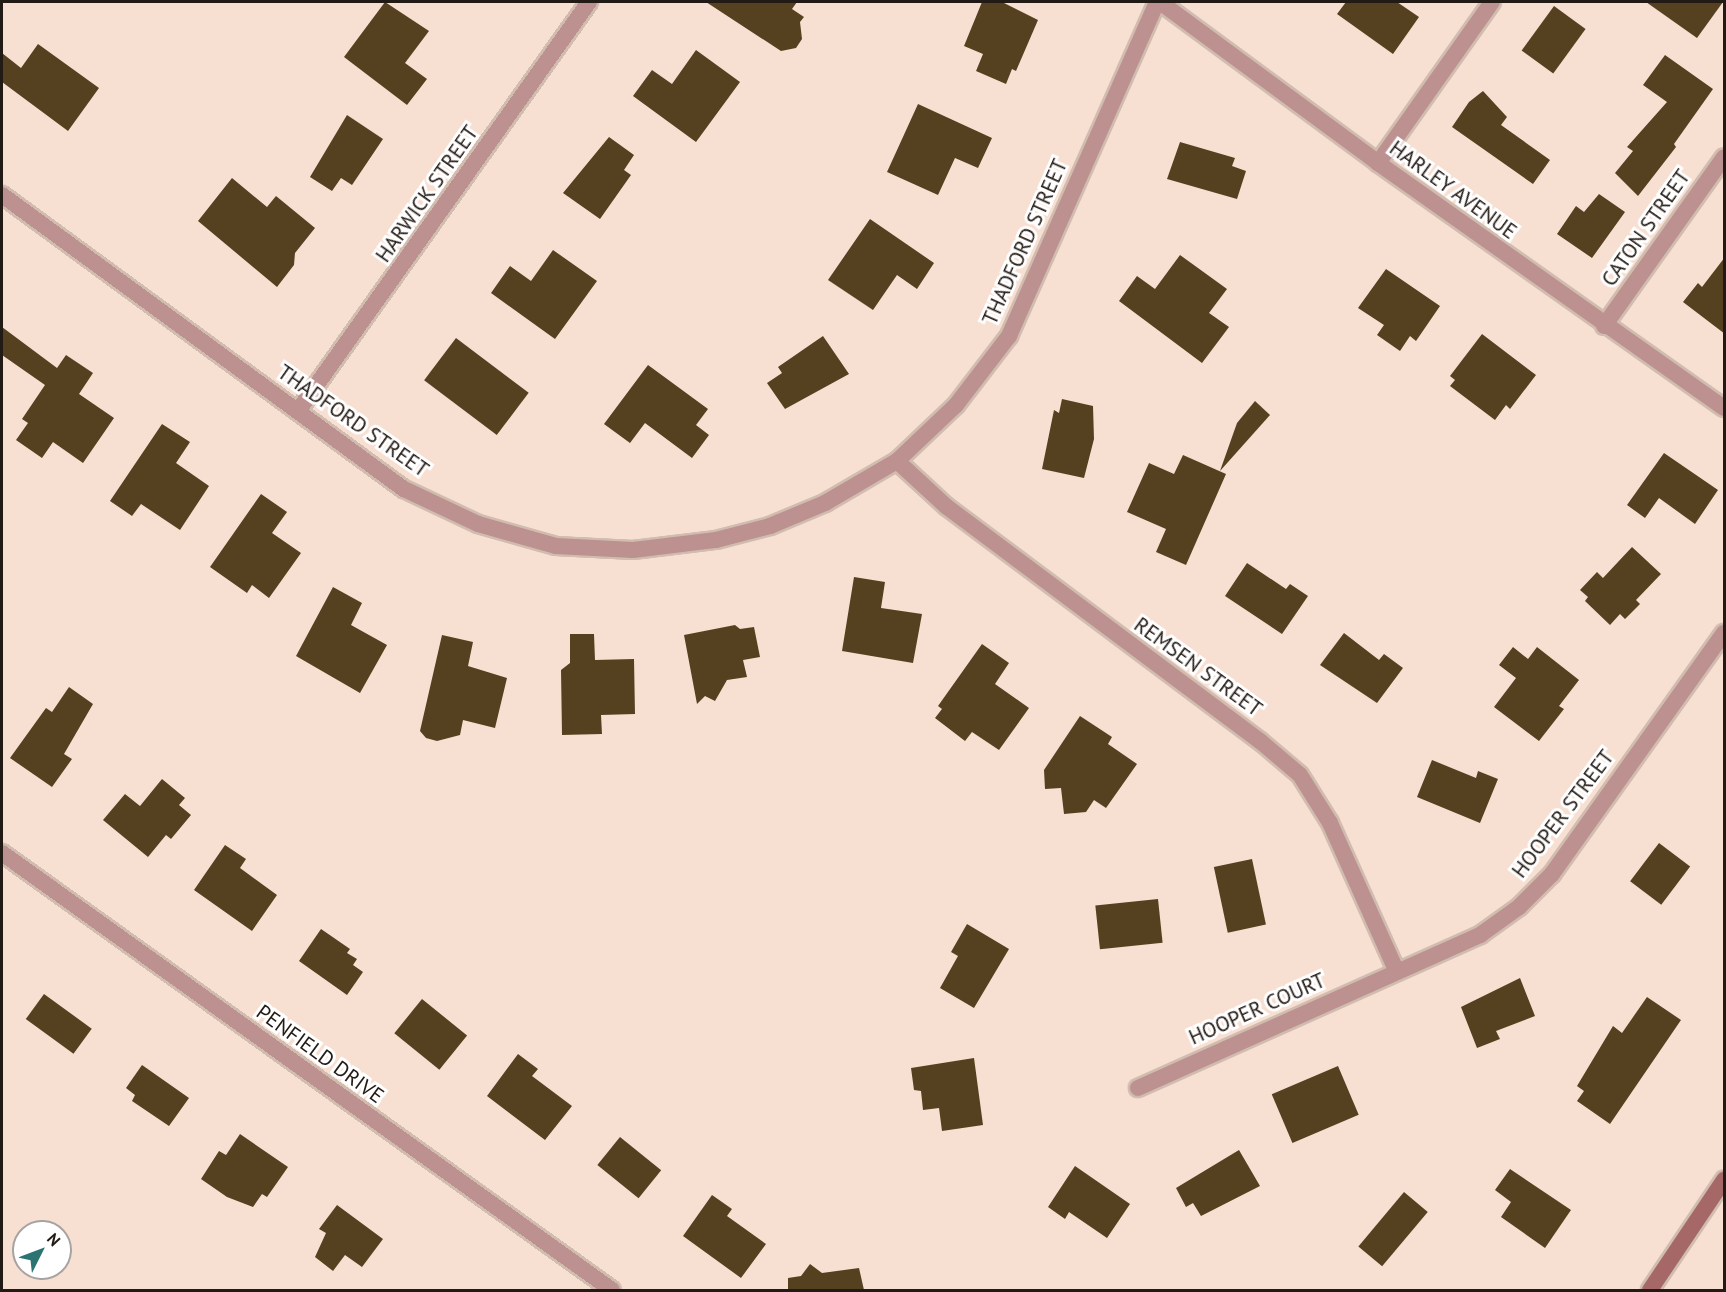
<!DOCTYPE html>
<html>
<head>
<meta charset="utf-8">
<style>
  body { margin:0 }
  #map { position:relative; width:1726px; height:1292px; overflow:hidden; background:#f7dfd2; font-family:"PT Sans",sans-serif }
  div>[style] { position:absolute }
  .building>* { inset:0; background:#55411f; transform-origin:0 0 }
  .roads { filter:drop-shadow(2px 0 #d1bcb0) drop-shadow(-2px 0 #d1bcb0) drop-shadow(0 2px #d1bcb0) drop-shadow(0 -2px #d1bcb0) }
  .minor>* { height:16px; margin:-8px; padding:0 8px; transform-origin:8px; border-radius:8px; background:#bc918f }
  .secondary>* { height:16px; margin:-8px; padding:0 8px; transform-origin:8px; border-radius:8px; background:#a66867 }
  span { translate:-50% -50%; white-space:nowrap; text-align:center; line-height:1.15; -webkit-text-stroke:6px #fff; paint-order:stroke }
  .street-label { font-size:21px; color:#221a15 }
  .frame { position:absolute; inset:0; border:3px solid #221a15; pointer-events:none }
  .north { position:absolute; left:12px; top:1220px; width:60px; height:60px; box-sizing:border-box; background:#fff; border:2px solid #a7a3a1; border-radius:50%; rotate:48deg; font-size:16px; font-weight:700; line-height:24px; text-align:center; color:#221a15 }
  .north::after { content:''; display:block; margin:auto; width:21px; height:27px; background:#2b7472; clip-path:polygon(50% 0,100% 100%,50% 72%,0 100%) }
</style>
</head>
<body>
<div id="map">
  <div class="building">
    <div style="clip-path:polygon(385px 2px,429px 31px,405px 63px,427px 79px,407px 105px,344px 57px)"></div>
    <div style="clip-path:polygon(706px 2px,797px 2px,792px 9px,804px 17px,800px 22px,802px 39px,796px 48px,781px 51px)"></div>
    <div style="clip-path:polygon(982px 2px,1002px 2px,1038px 20px,1016px 71px,1012px 69px,1006px 84px,976px 71px,983px 54px,964px 46px)"></div>
    <div style="clip-path:polygon(1346px 2px,1397px 2px,1419px 17px,1393px 54px,1337px 14px)"></div>
    <div style="clip-path:polygon(1646px 2px,1723px 2px,1697px 38px)"></div>
    <div style="left:1554px;top:6px;width:39px;height:55px;rotate:36deg"></div>
    <div style="clip-path:polygon(38px 44px,99px 88px,68px 131px,2px 82px,2px 53px,21px 68px)"></div>
    <div style="clip-path:polygon(696px 50px,740px 82px,696px 142px,633px 96px,652px 70px,672px 84px)"></div>
    <div style="clip-path:polygon(1665px 55px,1713px 89px,1674px 144px,1676px 147px,1638px 196px,1615px 173px,1633px 151px,1627px 147px,1667px 102px,1643px 85px)"></div>
    <div style="clip-path:polygon(1483px 91px,1507px 117px,1501px 125px,1550px 160px,1533px 184px,1452px 127px,1469px 102px)"></div>
    <div style="clip-path:polygon(918px 104px,992px 138px,978px 168px,955px 158px,938px 195px,887px 172px)"></div>
    <div style="clip-path:polygon(347px 115px,383px 139px,352px 185px,341px 178px,332px 191px,310px 177px)"></div>
    <div style="clip-path:polygon(609px 137px,634px 155px,624px 170px,631px 175px,600px 219px,563px 193px)"></div>
    <div style="clip-path:polygon(1180px 142px,1235px 158px,1232px 166px,1246px 171px,1237px 199px,1167px 179px)"></div>
    <div style="clip-path:polygon(232px 178px,267px 207px,276px 196px,315px 228px,295px 253px,294px 265px,277px 287px,198px 221px)"></div>
    <div style="clip-path:polygon(1599px 194px,1625px 212px,1592px 258px,1557px 234px,1576px 206px,1584px 212px)"></div>
    <div style="clip-path:polygon(870px 219px,934px 263px,917px 289px,897px 275px,873px 310px,828px 280px)"></div>
    <div style="clip-path:polygon(553px 250px,597px 281px,555px 339px,491px 293px,510px 266px,531px 281px)"></div>
    <div style="clip-path:polygon(1180px 255px,1227px 289px,1209px 313px,1229px 327px,1202px 363px,1119px 301px,1137px 276px,1155px 289px)"></div>
    <div style="clip-path:polygon(1725px 257px,1725px 334px,1683px 302px,1698px 283px,1702px 287px)"></div>
    <div style="clip-path:polygon(1386px 269px,1440px 306px,1416px 341px,1410px 336px,1400px 351px,1377px 335px,1384px 325px,1358px 308px)"></div>
    <div style="clip-path:polygon(2px 327px,57px 368px,66px 355px,93px 373px,79px 394px,114px 418px,83px 463px,53px 442px,42px 458px,16px 440px,28px 423px,22px 419px,45px 385px,2px 355px)"></div>
    <div style="clip-path:polygon(1482px 334px,1536px 375px,1510px 409px,1506px 405px,1495px 420px,1450px 386px,1455px 380px,1450px 376px)"></div>
    <div style="clip-path:polygon(823px 336px,849px 374px,785px 409px,767px 383px,782px 373px,778px 367px)"></div>
    <div style="left:456px;top:338px;width:91px;height:53px;rotate:37deg"></div>
    <div style="clip-path:polygon(648px 365px,708px 409px,696px 425px,709px 435px,692px 458px,645px 423px,630px 443px,604px 424px)"></div>
    <div style="clip-path:polygon(1062px 399px,1093px 406px,1094px 439px,1084px 478px,1042px 469px,1054px 410px,1059px 413px)"></div>
    <div style="clip-path:polygon(1255px 401px,1270px 415px,1220px 471px,1237px 423px)"></div>
    <div style="clip-path:polygon(162px 424px,190px 442px,176px 463px,209px 486px,180px 530px,141px 504px,132px 516px,110px 501px)"></div>
    <div style="clip-path:polygon(1664px 453px,1718px 490px,1695px 524px,1659px 498px,1645px 518px,1627px 505px)"></div>
    <div style="clip-path:polygon(1183px 455px,1226px 474px,1186px 565px,1156px 552px,1166px 529px,1127px 512px,1149px 463px,1174px 474px)"></div>
    <div style="clip-path:polygon(261px 494px,287px 512px,272px 533px,301px 553px,269px 598px,252px 585px,247px 593px,210px 567px)"></div>
    <div style="clip-path:polygon(1632px 547px,1661px 574px,1636px 600px,1640px 604px,1625px 619px,1620px 614px,1610px 625px,1585px 601px,1588px 597px,1580px 590px,1597px 572px,1603px 578px)"></div>
    <div style="clip-path:polygon(1247px 563px,1286px 589px,1290px 584px,1308px 596px,1282px 634px,1225px 596px)"></div>
    <div style="clip-path:polygon(854px 577px,885px 582px,881px 608px,922px 614px,913px 663px,842px 651px)"></div>
    <div style="clip-path:polygon(333px 587px,362px 603px,351px 625px,387px 645px,360px 693px,296px 656px)"></div>
    <div style="clip-path:polygon(735px 625px,740px 629px,754px 627px,760px 657px,743px 660px,747px 677px,727px 680px,715px 701px,705px 696px,697px 704px,684px 635px)"></div>
    <div style="clip-path:polygon(1344px 633px,1379px 660px,1384px 654px,1403px 668px,1377px 703px,1320px 665px)"></div>
    <div style="clip-path:polygon(570px 634px,594px 634px,595px 660px,634px 659px,635px 714px,601px 715px,602px 734px,562px 735px,561px 670px,570px 663px)"></div>
    <div style="clip-path:polygon(442px 635px,473px 642px,468px 666px,507px 678px,495px 728px,463px 720px,460px 735px,437px 741px,426px 738px,420px 731px)"></div>
    <div style="clip-path:polygon(982px 644px,1009px 663px,995px 684px,1029px 708px,999px 750px,972px 732px,965px 741px,935px 718px,942px 709px,938px 706px)"></div>
    <div style="clip-path:polygon(1513px 647px,1528px 659px,1537px 647px,1579px 680px,1559px 706px,1564px 709px,1539px 741px,1494px 707px,1516px 678px,1499px 665px)"></div>
    <div style="clip-path:polygon(69px 687px,93px 704px,64px 754px,72px 759px,52px 787px,10px 758px,46px 708px,52px 712px)"></div>
    <div style="clip-path:polygon(1080px 716px,1112px 737px,1108px 744px,1137px 764px,1106px 808px,1094px 800px,1086px 812px,1064px 814px,1061px 788px,1045px 789px,1044px 770px)"></div>
    <div style="clip-path:polygon(1432px 760px,1476px 778px,1478px 771px,1498px 779px,1480px 823px,1417px 797px)"></div>
    <div style="clip-path:polygon(162px 779px,185px 798px,179px 805px,191px 815px,171px 839px,166px 835px,148px 857px,103px 820px,125px 794px,140px 806px)"></div>
    <div style="left:1659px;top:843px;width:39px;height:48px;rotate:37deg"></div>
    <div style="clip-path:polygon(225px 845px,246px 859px,240px 868px,277px 895px,252px 931px,194px 890px)"></div>
    <div style="left:1252px;top:859px;width:67px;height:39px;rotate:78deg"></div>
    <div style="left:1158px;top:899px;width:44px;height:63px;rotate:84deg"></div>
    <div style="clip-path:polygon(967px 924px,1009px 949px,974px 1008px,940px 988px,958px 956px,951px 952px)"></div>
    <div style="clip-path:polygon(321px 929px,350px 949px,347px 953px,357px 959px,353px 965px,363px 972px,347px 995px,299px 961px)"></div>
    <div style="clip-path:polygon(1520px 978px,1535px 1016px,1496px 1031px,1500px 1039px,1477px 1048px,1461px 1007px)"></div>
    <div style="left:44px;top:994px;width:59px;height:31px;rotate:36deg"></div>
    <div style="clip-path:polygon(1647px 997px,1681px 1020px,1610px 1124px,1577px 1101px,1584px 1091px,1577px 1086px,1613px 1026px,1622px 1033px)"></div>
    <div style="left:422px;top:999px;width:58px;height:44px;rotate:39deg"></div>
    <div style="clip-path:polygon(518px 1054px,538px 1069px,532px 1076px,572px 1106px,545px 1140px,487px 1096px)"></div>
    <div style="clip-path:polygon(974px 1058px,983px 1125px,942px 1131px,939px 1108px,923px 1110px,921px 1091px,914px 1090px,911px 1068px)"></div>
    <div style="clip-path:polygon(142px 1065px,189px 1098px,169px 1126px,132px 1101px,135px 1095px,126px 1088px)"></div>
    <div style="left:1338px;top:1066px;width:53px;height:72px;rotate:67deg"></div>
    <div style="clip-path:polygon(240px 1134px,288px 1167px,267px 1197px,262px 1194px,253px 1207px,227px 1197px,201px 1179px,219px 1151px,226px 1155px)"></div>
    <div style="left:620px;top:1137px;width:53px;height:36px;rotate:39deg"></div>
    <div style="clip-path:polygon(1239px 1150px,1260px 1186px,1201px 1216px,1193px 1203px,1186px 1207px,1176px 1188px)"></div>
    <div style="clip-path:polygon(1075px 1166px,1130px 1204px,1107px 1238px,1069px 1212px,1065px 1219px,1048px 1207px)"></div>
    <div style="clip-path:polygon(1510px 1169px,1571px 1210px,1545px 1248px,1501px 1217px,1511px 1202px,1495px 1190px)"></div>
    <div style="left:1404px;top:1192px;width:31px;height:71px;rotate:40deg"></div>
    <div style="clip-path:polygon(712px 1195px,732px 1209px,727px 1216px,766px 1244px,741px 1278px,683px 1236px)"></div>
    <div style="clip-path:polygon(337px 1205px,383px 1239px,362px 1267px,345px 1255px,333px 1271px,315px 1257px,326px 1233px,319px 1229px)"></div>
    <div style="clip-path:polygon(810px 1264px,822px 1273px,859px 1268px,864px 1290px,788px 1290px,788px 1278px,801px 1276px)"></div>
  </div>
  <div class="roads">
    <div class="minor">
      <div style="left:1160px;top:2px;width:271px;rotate:36.4deg"></div>
      <div style="left:1378px;top:163px;width:424px;rotate:35.3deg"></div>
      <div style="left:1378px;top:163px;width:197px;rotate:-54.7deg"></div>
      <div style="left:2px;top:195px;width:498px;rotate:36.2deg"></div>
      <div style="left:404px;top:489px;width:82px;rotate:25.3deg"></div>
      <div style="left:478px;top:524px;width:81px;rotate:15.8deg"></div>
      <div style="left:556px;top:546px;width:77px;rotate:3deg"></div>
      <div style="left:633px;top:550px;width:84px;rotate:-6.9deg"></div>
      <div style="left:716px;top:540px;width:56px;rotate:-14.5deg"></div>
      <div style="left:770px;top:526px;width:60px;rotate:-22.7deg"></div>
      <div style="left:825px;top:503px;width:83px;rotate:-30.3deg"></div>
      <div style="left:897px;top:461px;width:81px;rotate:-43.5deg"></div>
      <div style="left:956px;top:405px;width:87px;rotate:-52.5deg"></div>
      <div style="left:1009px;top:336px;width:365px;rotate:-66.1deg"></div>
      <div style="left:1604px;top:326px;width:207px;rotate:-54.6deg"></div>
      <div style="left:298px;top:411px;width:502px;rotate:-54.57deg"></div>
      <div style="left:897px;top:461px;width:68px;rotate:42.6deg"></div>
      <div style="left:947px;top:507px;width:391px;rotate:36.8deg"></div>
      <div style="left:1260px;top:741px;width:52px;rotate:40.4deg"></div>
      <div style="left:1300px;top:775px;width:57px;rotate:58deg"></div>
      <div style="left:1330px;top:823px;width:161px;rotate:65.8deg"></div>
      <div style="left:2px;top:853px;width:750px;rotate:35.62deg"></div>
      <div style="left:1138px;top:1088px;width:375px;rotate:-24.1deg"></div>
      <div style="left:1480px;top:935px;width:48px;rotate:-35.7deg"></div>
      <div style="left:1519px;top:907px;width:47px;rotate:-45deg"></div>
      <div style="left:1552px;top:874px;width:296px;rotate:-54.5deg"></div>
    </div>
    <div class="secondary">
      <div style="left:1650px;top:1290px;width:133px;rotate:-56.1deg"></div>
    </div>
  </div>
  <div class="street-label">
    <span style="left:1453px;top:190px;rotate:36deg">HARLEY AVENUE</span>
    <span style="left:427px;top:194px;rotate:-55deg">HARWICK STREET</span>
    <span style="left:1646px;top:228px;rotate:-55deg">CATON STREET</span>
    <span style="left:1025px;top:242px;rotate:-66deg">THADFORD STREET</span>
    <span style="left:353px;top:421px;rotate:35deg">THADFORD STREET</span>
    <span style="left:1198px;top:667px;rotate:36deg">REMSEN STREET</span>
    <span style="left:1563px;top:814px;rotate:-53deg">HOOPER STREET</span>
    <span style="left:1257px;top:1009px;rotate:-24deg">HOOPER COURT</span>
    <span style="left:320px;top:1054px;rotate:36deg">PENFIELD DRIVE</span>
  </div>
  <div class="frame"></div>
  <div class="north">N</div>
</div>
</body>
</html>
